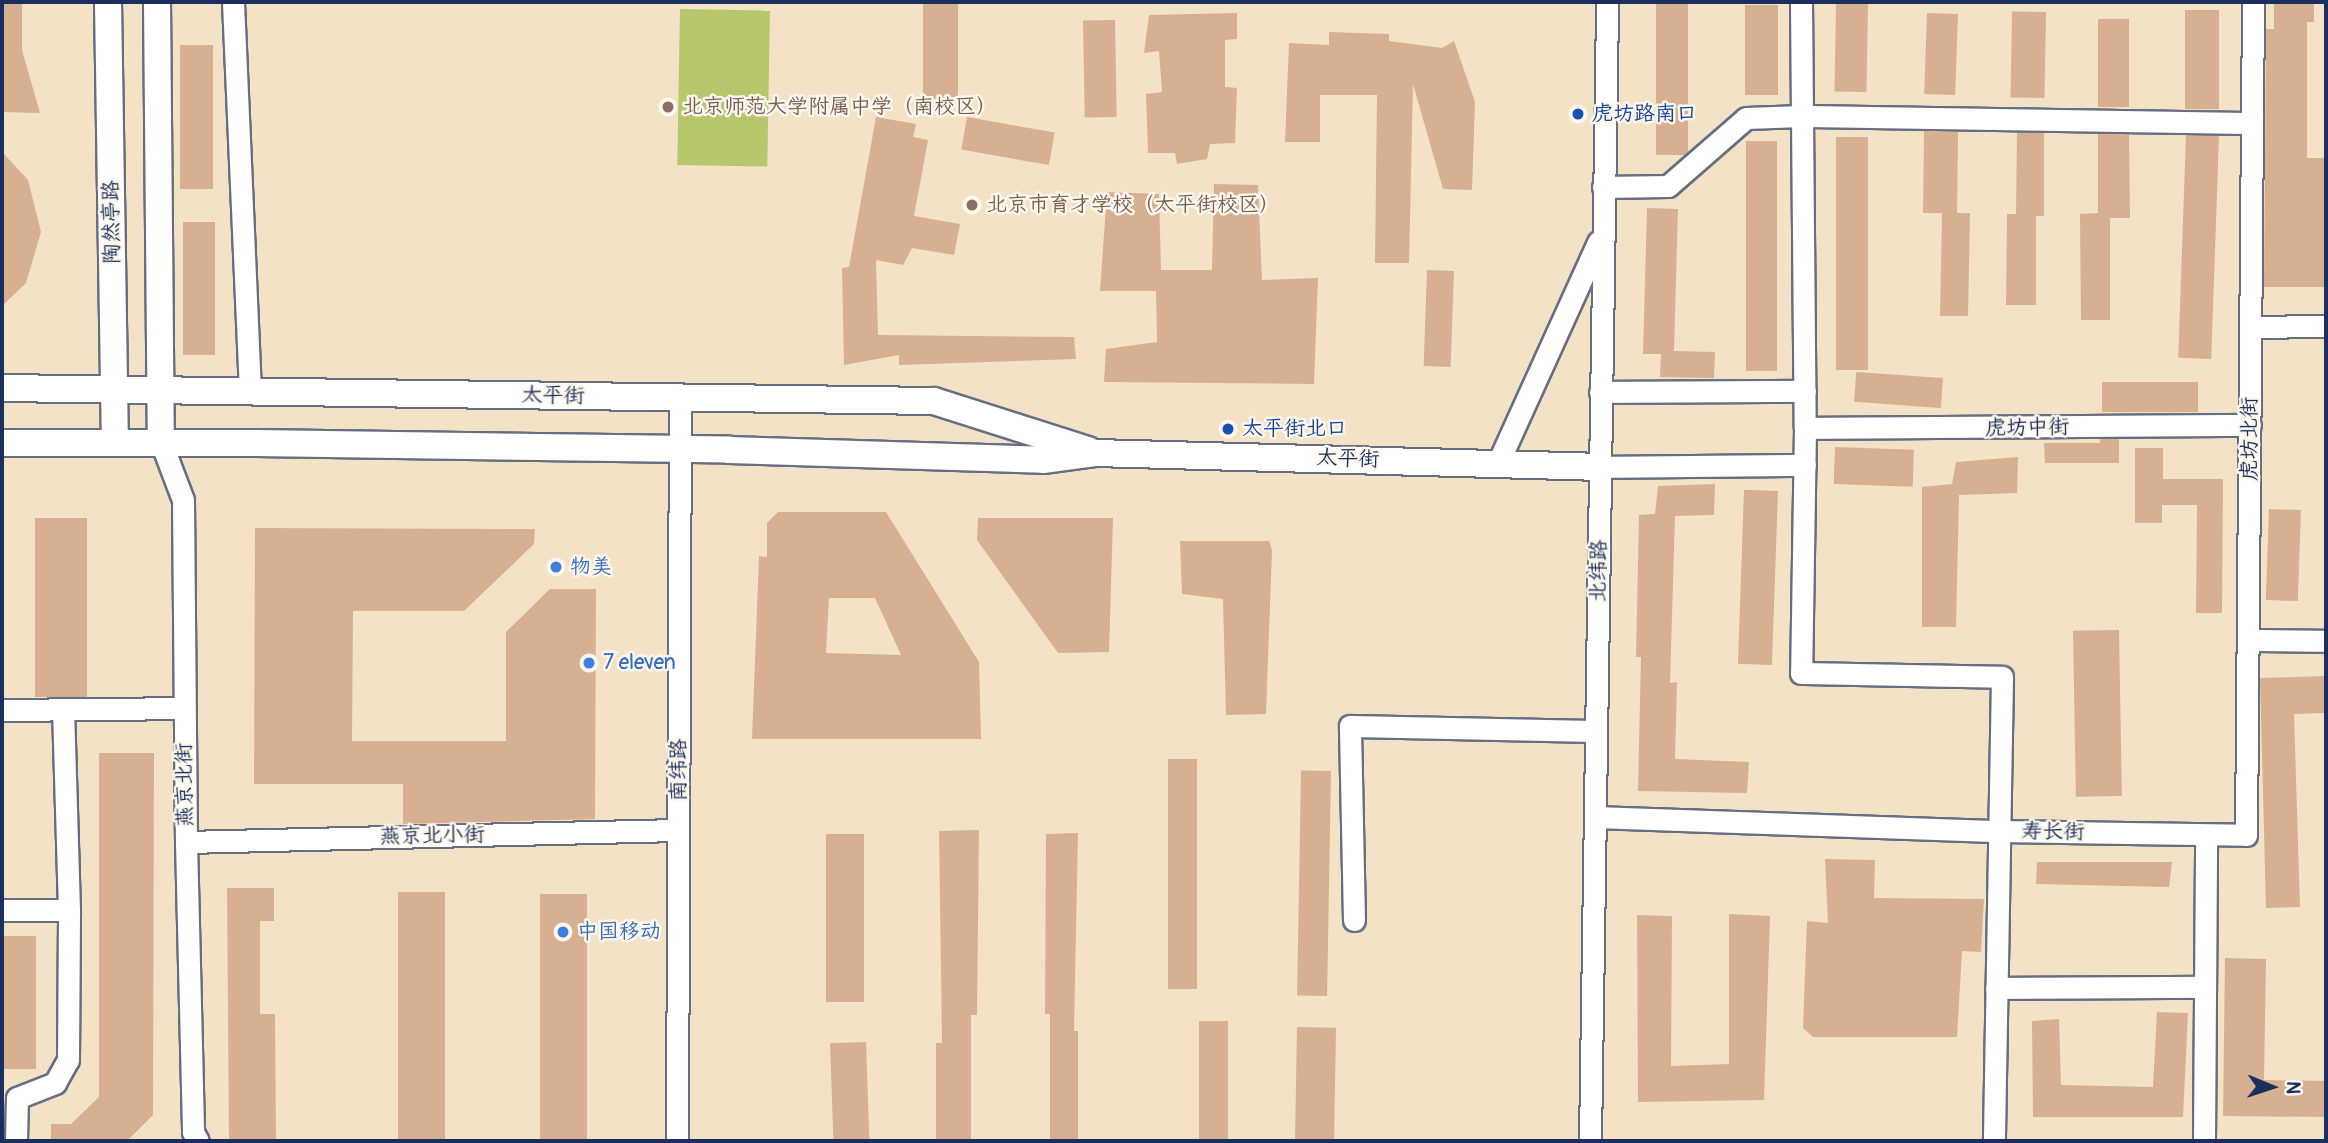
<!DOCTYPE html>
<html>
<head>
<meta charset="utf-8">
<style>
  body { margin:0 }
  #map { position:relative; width:2328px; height:1143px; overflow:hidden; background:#f3e2c6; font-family:Pangolin,"LXGW WenKai TC",sans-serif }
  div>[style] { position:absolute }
  .green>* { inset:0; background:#b6c86b; transform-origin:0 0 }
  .building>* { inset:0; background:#d7b092; transform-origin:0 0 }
  .roads { filter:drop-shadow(2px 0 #676e82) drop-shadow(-2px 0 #676e82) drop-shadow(0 2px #676e82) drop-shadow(0 -2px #676e82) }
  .minor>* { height:21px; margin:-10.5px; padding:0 10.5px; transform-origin:10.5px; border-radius:10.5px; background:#fff }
  .major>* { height:26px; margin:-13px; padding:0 13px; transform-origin:13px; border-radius:13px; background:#fff }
  .dots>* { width:19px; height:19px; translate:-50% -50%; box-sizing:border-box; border:4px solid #fbf7ec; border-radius:50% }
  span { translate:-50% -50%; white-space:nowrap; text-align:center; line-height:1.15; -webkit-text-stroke:5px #fbf7ec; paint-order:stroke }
  .education-label { font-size:21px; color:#785e54 }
  .left { translate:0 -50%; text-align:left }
  .transit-label { font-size:21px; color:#164399 }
  .street-label { font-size:21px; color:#1b2f5e }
  .shop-label { font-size:21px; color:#366cbe }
  .frame { position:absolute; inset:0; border:4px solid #1b2f5e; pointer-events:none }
  .north { position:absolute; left:2237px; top:1052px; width:70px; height:70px; -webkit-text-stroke:5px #fbf7ec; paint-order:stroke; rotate:92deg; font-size:19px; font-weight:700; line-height:28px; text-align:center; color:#1b2f5e }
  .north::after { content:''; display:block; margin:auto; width:24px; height:32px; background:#1b2f5e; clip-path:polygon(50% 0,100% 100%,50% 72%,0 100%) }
</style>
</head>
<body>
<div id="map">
  <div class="green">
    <div style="left:680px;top:9px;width:90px;height:156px;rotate:1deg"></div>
  </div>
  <div class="building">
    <div style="clip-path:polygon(2px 2px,22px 2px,22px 50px,40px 113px,2px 112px)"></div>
    <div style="left:923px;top:2px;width:35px;height:97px"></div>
    <div style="left:1656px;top:2px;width:32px;height:153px"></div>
    <div style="clip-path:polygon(2274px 2px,2314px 2px,2314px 22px,2307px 22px,2307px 158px,2326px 158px,2326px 287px,2264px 287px,2266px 29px,2274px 29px)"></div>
    <div style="left:1868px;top:4px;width:88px;height:32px;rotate:91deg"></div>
    <div style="left:1745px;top:5px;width:33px;height:90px"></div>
    <div style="left:2219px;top:10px;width:99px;height:34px;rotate:90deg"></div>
    <div style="left:2046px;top:12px;width:86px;height:34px;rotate:91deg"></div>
    <div style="clip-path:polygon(1237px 13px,1237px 39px,1225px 40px,1225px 87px,1237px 88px,1235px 143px,1210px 144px,1207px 159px,1177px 164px,1175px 153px,1148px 153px,1146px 94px,1162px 92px,1159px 51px,1144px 53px,1149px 15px)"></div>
    <div style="left:1927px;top:13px;width:31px;height:81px;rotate:2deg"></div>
    <div style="left:2098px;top:19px;width:31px;height:88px"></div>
    <div style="left:1115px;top:20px;width:97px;height:32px;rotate:89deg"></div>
    <div style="clip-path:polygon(1329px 32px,1389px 34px,1389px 41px,1442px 48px,1454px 41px,1475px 102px,1472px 190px,1443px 189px,1413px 84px,1409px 263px,1375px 263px,1377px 95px,1320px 95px,1320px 142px,1285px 142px,1289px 43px,1329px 45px)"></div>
    <div style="left:180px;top:45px;width:33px;height:144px"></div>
    <div style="clip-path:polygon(876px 117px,916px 124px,913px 137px,928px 140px,914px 216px,960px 224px,954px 255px,912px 248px,903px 265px,876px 260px,878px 335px,1074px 337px,1076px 359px,899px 365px,899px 355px,844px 365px,842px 268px,849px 267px)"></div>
    <div style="left:967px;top:117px;width:89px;height:33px;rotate:10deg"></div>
    <div style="clip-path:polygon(1924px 131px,1958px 132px,1957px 213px,1970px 213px,1968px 316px,1940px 316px,1942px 213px,1923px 213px)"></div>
    <div style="clip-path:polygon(2017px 132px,2044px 133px,2044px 216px,2036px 216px,2036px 305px,2006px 305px,2007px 214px,2016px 214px)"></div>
    <div style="clip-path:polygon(2098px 134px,2129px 134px,2130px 218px,2110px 218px,2110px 320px,2081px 320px,2080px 214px,2098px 213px)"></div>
    <div style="left:2186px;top:135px;width:33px;height:223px;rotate:2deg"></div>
    <div style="left:1836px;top:137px;width:32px;height:233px"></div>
    <div style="left:1777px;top:141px;width:230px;height:31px;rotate:90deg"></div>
    <div style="clip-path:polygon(2px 152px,28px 180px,41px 232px,26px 283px,2px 306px)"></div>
    <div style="clip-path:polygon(1214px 184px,1258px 185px,1262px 280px,1318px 278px,1314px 384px,1104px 382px,1106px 349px,1157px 342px,1156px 291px,1100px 291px,1107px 192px,1159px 194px,1161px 270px,1212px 270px)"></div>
    <div style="clip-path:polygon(1647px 208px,1678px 209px,1674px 351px,1715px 352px,1714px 378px,1660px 377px,1661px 354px,1643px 354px)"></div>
    <div style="left:183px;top:222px;width:32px;height:133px"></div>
    <div style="left:1427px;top:270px;width:27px;height:96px;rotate:2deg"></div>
    <div style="left:1943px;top:378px;width:30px;height:87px;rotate:94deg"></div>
    <div style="left:2198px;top:382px;width:30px;height:96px;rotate:90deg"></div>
    <div style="clip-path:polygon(2100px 439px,2119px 439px,2119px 463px,2045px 463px,2044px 443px,2100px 443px)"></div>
    <div style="left:1835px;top:447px;width:79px;height:37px;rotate:2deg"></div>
    <div style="clip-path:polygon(2135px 448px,2163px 448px,2163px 479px,2223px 479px,2222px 613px,2196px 613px,2197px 505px,2162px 505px,2162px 523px,2135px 523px)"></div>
    <div style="clip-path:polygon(2018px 457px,2017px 493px,1959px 495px,1956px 627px,1922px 627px,1922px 487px,1952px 484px,1956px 462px)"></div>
    <div style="clip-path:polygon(1715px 484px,1714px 515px,1675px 516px,1670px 683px,1677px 682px,1675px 759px,1749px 762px,1747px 793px,1638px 791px,1641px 657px,1636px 657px,1639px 515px,1655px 514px,1658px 486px)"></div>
    <div style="left:1778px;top:491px;width:174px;height:34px;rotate:92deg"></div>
    <div style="left:2269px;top:509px;width:32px;height:91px;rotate:2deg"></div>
    <div style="clip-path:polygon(evenodd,778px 512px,886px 512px,979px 662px,981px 739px,752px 739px,759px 556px,767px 557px,767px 523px,778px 512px,829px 598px,875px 598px,901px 655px,826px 653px,829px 598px)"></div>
    <div style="left:35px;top:518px;width:52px;height:179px"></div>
    <div style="clip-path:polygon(978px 518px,1113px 518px,1109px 652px,1058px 653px,977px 540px)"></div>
    <div style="clip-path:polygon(255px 528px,535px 529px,534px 544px,464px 611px,353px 611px,352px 741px,506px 741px,506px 632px,550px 589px,596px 589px,595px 819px,403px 824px,403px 784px,254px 784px)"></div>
    <div style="clip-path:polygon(1180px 541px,1269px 541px,1272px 550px,1266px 714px,1226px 715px,1223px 599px,1182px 594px)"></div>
    <div style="left:2119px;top:630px;width:166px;height:46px;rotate:89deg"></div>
    <div style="clip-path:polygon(2326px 676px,2326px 713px,2294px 714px,2300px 907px,2266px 908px,2260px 678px)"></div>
    <div style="clip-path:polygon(99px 753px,154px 753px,153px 1115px,127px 1141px,51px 1141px,51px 1124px,71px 1124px,99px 1097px)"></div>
    <div style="left:1197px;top:759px;width:230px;height:29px;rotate:90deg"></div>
    <div style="left:1331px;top:771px;width:225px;height:30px;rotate:91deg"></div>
    <div style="clip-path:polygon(979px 830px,977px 1015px,971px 1015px,971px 1141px,936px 1141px,936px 1043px,942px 1043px,939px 831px)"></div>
    <div style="clip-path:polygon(1078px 833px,1074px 1031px,1078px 1031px,1078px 1141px,1050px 1141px,1050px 1014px,1045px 1014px,1046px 834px)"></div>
    <div style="left:826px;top:834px;width:38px;height:168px"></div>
    <div style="clip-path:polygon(1825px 859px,1875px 860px,1874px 898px,1984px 899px,1981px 952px,1962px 951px,1957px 1037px,1813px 1037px,1803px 1028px,1807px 921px,1828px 923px)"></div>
    <div style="clip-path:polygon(2037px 862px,2172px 862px,2169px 887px,2036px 884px)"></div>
    <div style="clip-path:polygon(227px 888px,274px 888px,274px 921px,260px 921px,260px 1014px,275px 1014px,276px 1141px,229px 1141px)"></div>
    <div style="left:398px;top:892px;width:47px;height:249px"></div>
    <div style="left:540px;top:894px;width:47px;height:247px"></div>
    <div style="clip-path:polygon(1729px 914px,1770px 916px,1764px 1100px,1638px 1102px,1637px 915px,1672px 916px,1671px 1066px,1729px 1064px)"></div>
    <div style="left:2px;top:936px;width:34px;height:133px"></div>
    <div style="clip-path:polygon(2225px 958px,2266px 959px,2264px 1080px,2326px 1081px,2326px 1117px,2223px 1116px)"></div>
    <div style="clip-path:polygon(2157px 1012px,2188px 1013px,2183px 1117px,2033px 1117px,2032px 1021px,2059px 1019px,2061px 1085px,2153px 1087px)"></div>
    <div style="left:1228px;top:1021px;width:120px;height:29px;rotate:90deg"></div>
    <div style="left:1297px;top:1027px;width:39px;height:114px;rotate:1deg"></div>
    <div style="left:866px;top:1042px;width:99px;height:36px;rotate:88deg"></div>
  </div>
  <div class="roads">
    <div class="minor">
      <div style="left:233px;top:2px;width:388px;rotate:87.5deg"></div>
      <div style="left:1801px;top:2px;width:426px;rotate:89.5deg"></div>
      <div style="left:1805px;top:428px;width:245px;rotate:90.9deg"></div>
      <div style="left:1801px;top:673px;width:201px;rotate:1.1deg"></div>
      <div style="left:2002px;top:677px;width:464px;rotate:91deg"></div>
      <div style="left:1603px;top:187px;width:65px;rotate:-0.9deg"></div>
      <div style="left:1668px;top:186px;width:103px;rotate:-41.1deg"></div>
      <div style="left:1746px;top:118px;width:56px;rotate:-2deg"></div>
      <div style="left:1802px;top:116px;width:450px;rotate:0.9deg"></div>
      <div style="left:2251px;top:327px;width:75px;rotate:-0.8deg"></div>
      <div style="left:1600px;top:392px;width:205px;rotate:-0.3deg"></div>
      <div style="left:1805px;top:428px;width:445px;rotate:-0.4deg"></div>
      <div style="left:161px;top:442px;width:62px;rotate:69.2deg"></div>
      <div style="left:183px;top:500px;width:342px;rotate:89.5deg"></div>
      <div style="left:186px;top:842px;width:290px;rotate:88.6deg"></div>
      <div style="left:193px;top:1132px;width:10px;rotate:61deg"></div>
      <div style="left:1497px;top:465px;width:245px;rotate:-65.6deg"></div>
      <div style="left:1601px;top:467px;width:204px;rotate:-0.6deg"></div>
      <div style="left:2248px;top:640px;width:78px;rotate:0.7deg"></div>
      <div style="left:2px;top:710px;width:182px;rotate:-0.6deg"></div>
      <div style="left:1595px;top:817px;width:405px;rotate:2deg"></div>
      <div style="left:2000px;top:831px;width:246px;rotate:0.9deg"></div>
      <div style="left:2246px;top:835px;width:833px;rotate:-89.52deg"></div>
      <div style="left:186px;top:842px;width:492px;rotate:-1.4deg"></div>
      <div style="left:2px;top:910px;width:67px"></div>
      <div style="left:69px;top:910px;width:200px;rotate:-91.7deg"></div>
      <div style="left:1354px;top:920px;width:194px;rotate:-91.2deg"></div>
      <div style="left:1350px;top:726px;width:246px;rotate:1.2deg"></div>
      <div style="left:1996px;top:988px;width:206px;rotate:-0.3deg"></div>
      <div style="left:16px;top:1141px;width:43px;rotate:-88.7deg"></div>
      <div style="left:17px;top:1098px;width:41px;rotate:-21.5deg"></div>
      <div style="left:55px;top:1083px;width:26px;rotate:-61deg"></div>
      <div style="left:68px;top:1060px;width:150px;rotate:-89.6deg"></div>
      <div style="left:677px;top:1141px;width:743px;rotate:-89.77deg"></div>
      <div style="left:1590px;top:1141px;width:1139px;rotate:-89.14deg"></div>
      <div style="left:2204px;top:1141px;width:306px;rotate:-89.6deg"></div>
    </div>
    <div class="major">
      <div style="left:108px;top:2px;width:441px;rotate:89.1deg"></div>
      <div style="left:157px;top:2px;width:440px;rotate:89.5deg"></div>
      <div style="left:2px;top:388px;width:932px;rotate:0.8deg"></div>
      <div style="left:934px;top:401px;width:162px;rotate:17.7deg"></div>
      <div style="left:2px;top:443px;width:254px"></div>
      <div style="left:256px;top:443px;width:473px;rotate:0.8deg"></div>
      <div style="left:729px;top:450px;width:314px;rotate:1.8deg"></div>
      <div style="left:1043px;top:460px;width:52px;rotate:-7.7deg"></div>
      <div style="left:1095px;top:453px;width:506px;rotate:1.58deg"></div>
    </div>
  </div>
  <div class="dots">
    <div style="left:668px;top:107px;background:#8d6e63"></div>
    <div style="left:1578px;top:114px;background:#1a4fb4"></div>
    <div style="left:972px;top:205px;background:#8d6e63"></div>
    <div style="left:1228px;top:429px;background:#1a4fb4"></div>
    <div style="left:556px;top:567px;background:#3f7fe0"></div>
    <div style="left:589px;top:663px;background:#3f7fe0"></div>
    <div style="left:563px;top:932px;background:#3f7fe0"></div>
  </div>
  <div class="education-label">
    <span class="left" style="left:682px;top:107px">北京师范大学附属中学（南校区）</span>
    <span class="left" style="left:986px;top:205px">北京市育才学校（太平街校区）</span>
  </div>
  <div class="transit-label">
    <span class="left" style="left:1592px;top:114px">虎坊路南口</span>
    <span class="left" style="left:1242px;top:429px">太平街北口</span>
  </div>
  <div class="street-label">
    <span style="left:112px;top:222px;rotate:-91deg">陶然亭路</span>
    <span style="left:553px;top:396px;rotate:1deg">太平街</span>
    <span style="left:2027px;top:428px;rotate:-1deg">虎坊中街</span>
    <span style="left:2250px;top:439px;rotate:-90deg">虎坊北街</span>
    <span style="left:1348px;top:459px;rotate:2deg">太平街</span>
    <span style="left:1599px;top:571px;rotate:-89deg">北纬路</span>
    <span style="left:679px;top:770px;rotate:-90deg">南纬路</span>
    <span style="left:185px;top:785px;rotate:-91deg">燕京北街</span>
    <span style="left:2053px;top:832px;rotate:1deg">寿长街</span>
    <span style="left:432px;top:836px;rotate:-1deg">燕京北小街</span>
  </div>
  <div class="shop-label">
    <span class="left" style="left:570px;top:567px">物美</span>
    <span class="left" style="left:603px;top:663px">7 eleven</span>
    <span class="left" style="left:577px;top:932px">中国移动</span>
  </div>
  <div class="frame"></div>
  <div class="north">N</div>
</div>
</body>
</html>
